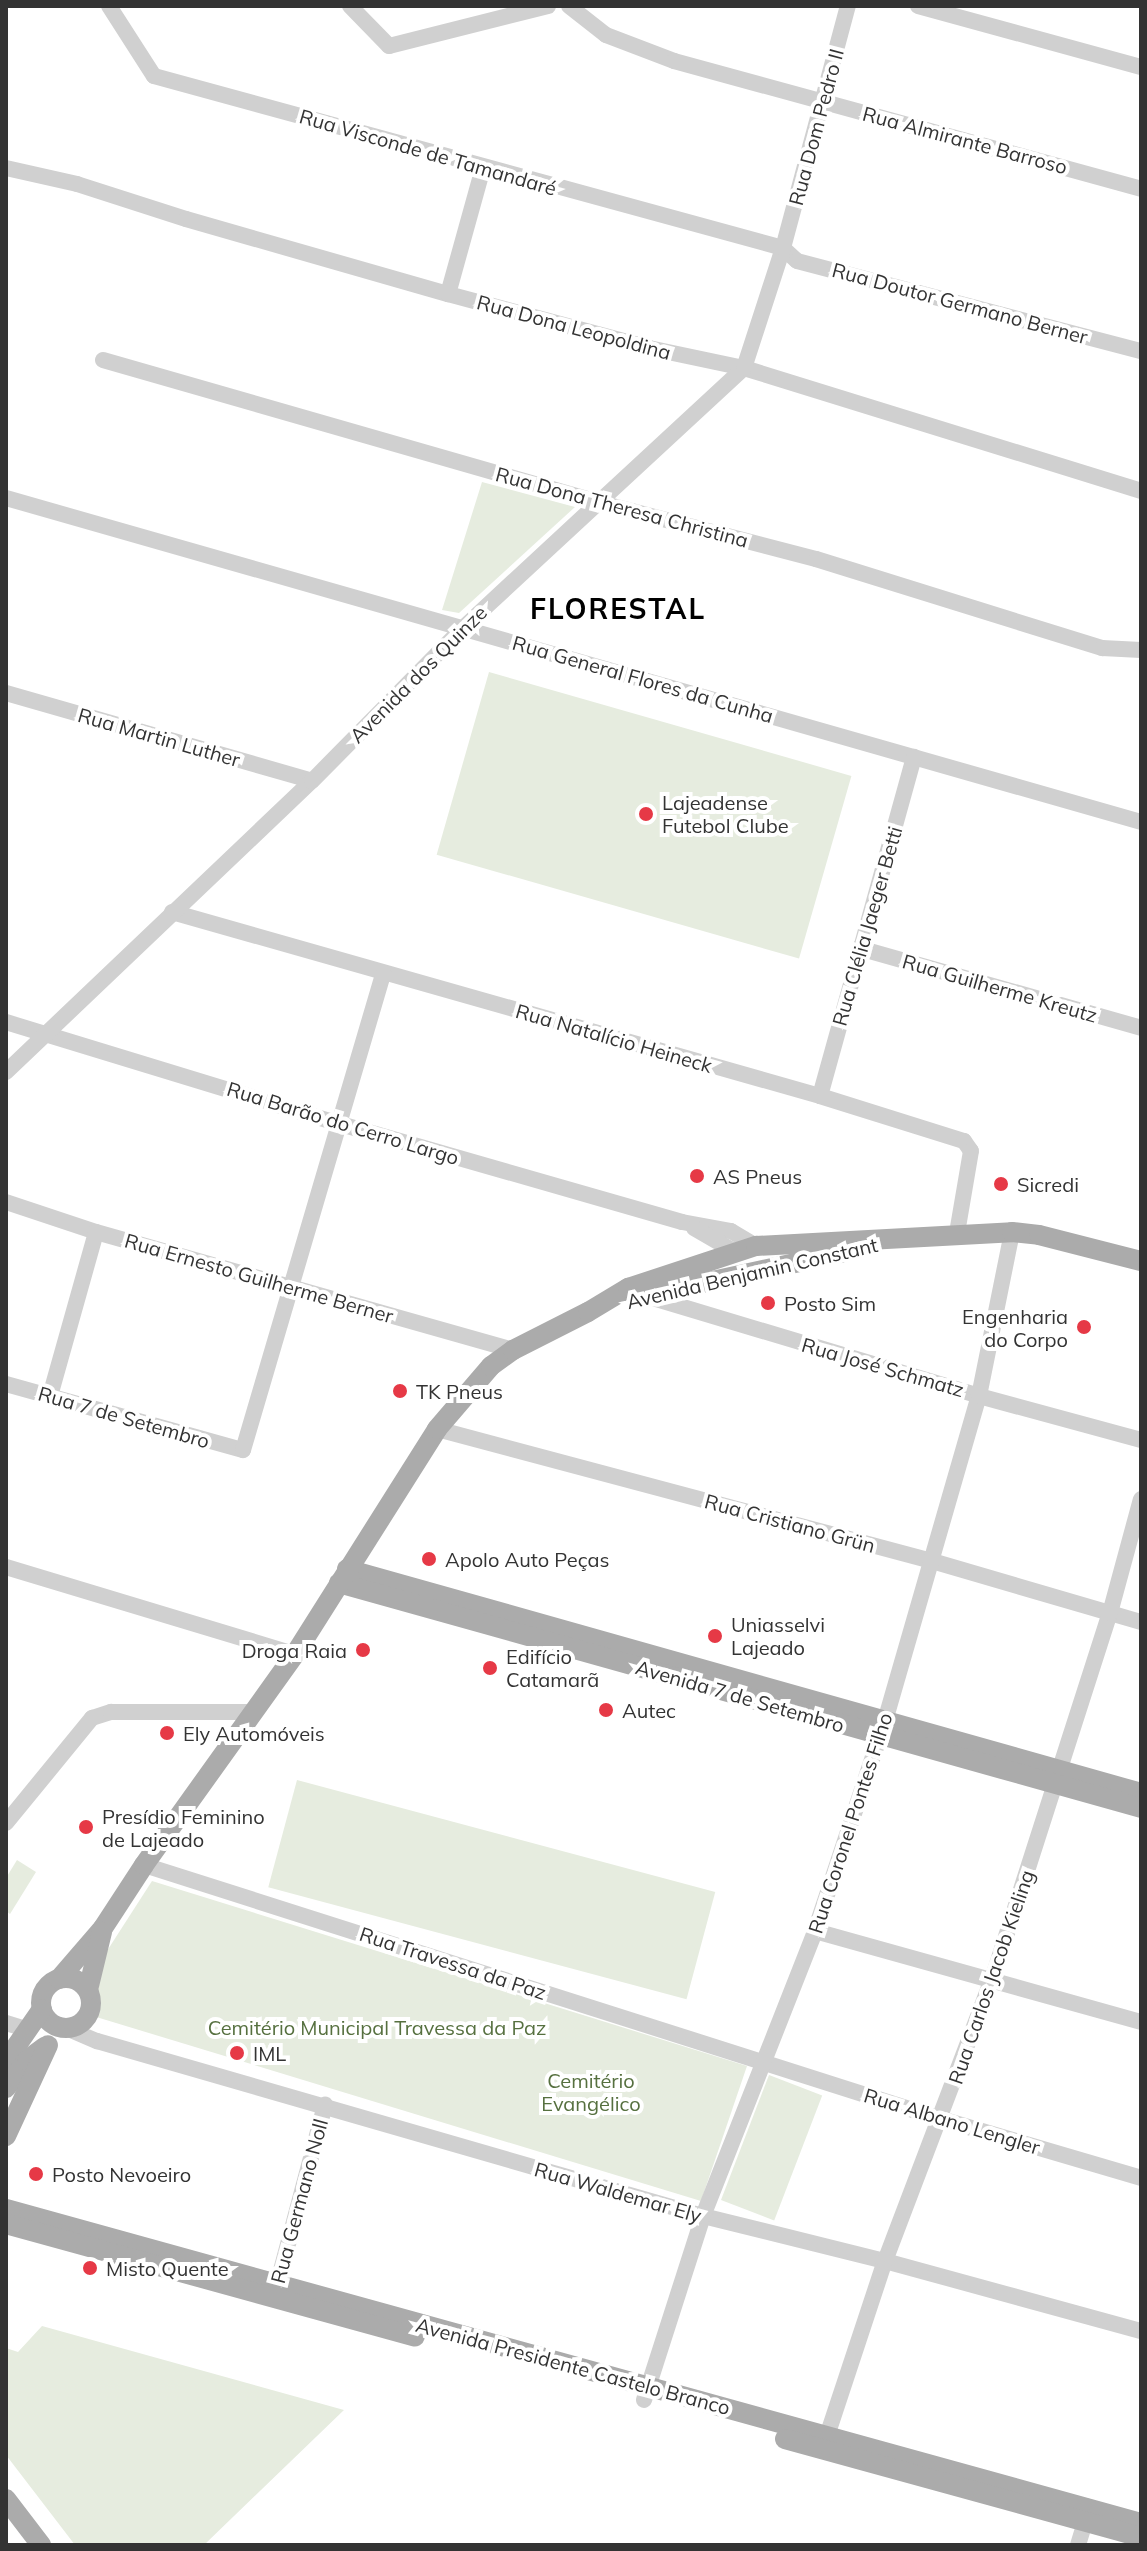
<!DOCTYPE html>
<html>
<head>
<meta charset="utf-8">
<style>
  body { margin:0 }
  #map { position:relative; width:1147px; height:2551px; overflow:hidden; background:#fff; font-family:Mulish,sans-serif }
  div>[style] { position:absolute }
  .green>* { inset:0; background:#e6ecdf; transform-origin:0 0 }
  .minor>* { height:16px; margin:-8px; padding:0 8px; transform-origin:8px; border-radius:8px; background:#d0d0d0 }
  .major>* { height:20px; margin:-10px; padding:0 10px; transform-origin:10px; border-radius:10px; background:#ababab }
  .major>.ring { margin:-10px; padding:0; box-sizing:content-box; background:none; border:20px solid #ababab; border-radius:50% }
  .dots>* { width:22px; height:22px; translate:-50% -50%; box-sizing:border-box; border:4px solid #fff; border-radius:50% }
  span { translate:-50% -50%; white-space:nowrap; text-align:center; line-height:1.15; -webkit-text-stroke:8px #fff; paint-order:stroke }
  .street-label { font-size:20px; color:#333 }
  .poi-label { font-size:20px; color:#333 }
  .left { translate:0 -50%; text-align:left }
  .right { translate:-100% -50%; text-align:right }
  .park-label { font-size:20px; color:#56703f }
  .district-label { font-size:28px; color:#000; font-weight:700; letter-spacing:2px }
  .frame { position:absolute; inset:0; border:8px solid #333; pointer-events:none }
</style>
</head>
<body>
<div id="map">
  <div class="green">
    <div style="clip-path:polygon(482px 482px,575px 507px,459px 613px,442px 610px)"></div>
    <div style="left:489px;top:672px;width:377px;height:190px;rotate:16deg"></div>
    <div style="left:297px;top:1780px;width:433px;height:111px;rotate:15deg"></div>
    <div style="clip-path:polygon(17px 1860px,36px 1872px,10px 1914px,6px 1911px,6px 1878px)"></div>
    <div style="clip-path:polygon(152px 1881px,747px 2066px,701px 2201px,93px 2016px,105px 1954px)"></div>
    <div style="left:769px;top:2075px;width:57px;height:134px;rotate:21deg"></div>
    <div style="clip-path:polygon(42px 2326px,344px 2410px,204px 2545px,75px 2545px,6px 2455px,6px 2348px,18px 2352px)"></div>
  </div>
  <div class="minor">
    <div style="left:109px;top:6px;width:83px;rotate:57.3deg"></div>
    <div style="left:154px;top:76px;width:652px;rotate:15.29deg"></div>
    <div style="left:783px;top:248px;width:19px;rotate:43deg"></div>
    <div style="left:797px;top:261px;width:356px;rotate:14.7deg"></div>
    <div style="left:350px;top:6px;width:56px;rotate:45.7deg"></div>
    <div style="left:389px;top:46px;width:164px;rotate:-14.1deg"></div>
    <div style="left:569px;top:6px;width:47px;rotate:38.1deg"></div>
    <div style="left:606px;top:35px;width:73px;rotate:20.9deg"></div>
    <div style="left:674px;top:61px;width:484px;rotate:15.3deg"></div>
    <div style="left:918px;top:6px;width:231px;rotate:15.3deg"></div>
    <div style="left:6px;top:168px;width:73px;rotate:12.7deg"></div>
    <div style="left:77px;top:184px;width:114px;rotate:17.8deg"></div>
    <div style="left:186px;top:219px;width:273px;rotate:16deg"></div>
    <div style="left:448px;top:294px;width:208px;rotate:15deg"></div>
    <div style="left:649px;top:348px;width:97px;rotate:11.9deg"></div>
    <div style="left:744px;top:368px;width:416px;rotate:17.2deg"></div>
    <div style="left:448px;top:294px;width:131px;rotate:-74.5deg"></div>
    <div style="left:103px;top:360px;width:518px;rotate:16.02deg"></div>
    <div style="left:601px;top:503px;width:222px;rotate:14.6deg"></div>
    <div style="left:816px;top:559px;width:300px;rotate:17.3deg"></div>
    <div style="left:1102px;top:648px;width:39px;rotate:3deg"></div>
    <div style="left:6px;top:498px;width:1180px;rotate:15.93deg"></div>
    <div style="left:6px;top:693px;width:318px;rotate:16deg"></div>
    <div style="left:172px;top:912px;width:674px;rotate:15.85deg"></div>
    <div style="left:820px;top:1096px;width:151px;rotate:17.4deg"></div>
    <div style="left:964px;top:1141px;width:12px;rotate:55deg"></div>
    <div style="left:971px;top:1151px;width:83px;rotate:99.7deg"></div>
    <div style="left:859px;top:948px;width:293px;rotate:15.8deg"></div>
    <div style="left:6px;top:1022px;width:346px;rotate:17deg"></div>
    <div style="left:337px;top:1123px;width:359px;rotate:16deg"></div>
    <div style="left:682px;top:1222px;width:50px;rotate:10.4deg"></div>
    <div style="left:731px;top:1231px;width:29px;rotate:31deg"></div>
    <div style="left:6px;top:1072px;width:422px;rotate:-43.6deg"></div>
    <div style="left:312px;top:781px;width:215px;rotate:-45.4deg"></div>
    <div style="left:463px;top:628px;width:383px;rotate:-42.8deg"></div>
    <div style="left:744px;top:368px;width:126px;rotate:-72deg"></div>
    <div style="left:783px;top:248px;width:251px;rotate:-75deg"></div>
    <div style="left:820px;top:1096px;width:352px;rotate:-74.5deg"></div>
    <div style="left:6px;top:1202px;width:95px;rotate:18.4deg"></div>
    <div style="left:96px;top:1232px;width:433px;rotate:15.8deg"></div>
    <div style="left:694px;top:1228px;width:50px;rotate:30.2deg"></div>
    <div style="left:643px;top:1295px;width:351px;rotate:16.7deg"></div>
    <div style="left:979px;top:1396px;width:168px;rotate:15.2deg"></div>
    <div style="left:6px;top:1384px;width:246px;rotate:15.6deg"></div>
    <div style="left:243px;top:1450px;width:497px;rotate:-73.6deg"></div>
    <div style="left:50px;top:1396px;width:170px;rotate:-74.3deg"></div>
    <div style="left:437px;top:1429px;width:512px;rotate:14.93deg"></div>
    <div style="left:932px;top:1561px;width:218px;rotate:16.3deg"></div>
    <div style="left:6px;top:1567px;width:302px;rotate:16.8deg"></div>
    <div style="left:6px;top:1823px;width:136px;rotate:-50.7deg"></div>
    <div style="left:92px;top:1718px;width:20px;rotate:-18deg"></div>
    <div style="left:111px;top:1712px;width:143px"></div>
    <div style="left:144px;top:1865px;width:836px;rotate:17.68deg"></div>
    <div style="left:941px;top:2119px;width:209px;rotate:16.4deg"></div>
    <div style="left:815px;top:1931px;width:338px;rotate:15.6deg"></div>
    <div style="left:6px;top:2023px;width:21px;rotate:17deg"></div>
    <div style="left:66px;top:2028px;width:34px;rotate:23deg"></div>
    <div style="left:97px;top:2041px;width:631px;rotate:16.11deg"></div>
    <div style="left:703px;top:2216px;width:187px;rotate:13.9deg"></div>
    <div style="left:885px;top:2261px;width:265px;rotate:15.3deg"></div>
    <div style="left:275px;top:2293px;width:195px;rotate:-75.1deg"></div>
    <div style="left:644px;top:2400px;width:193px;rotate:-72.2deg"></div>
    <div style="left:703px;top:2216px;width:306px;rotate:-68.5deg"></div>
    <div style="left:815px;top:1931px;width:221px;rotate:-71.6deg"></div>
    <div style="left:885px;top:1721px;width:338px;rotate:-73.9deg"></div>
    <div style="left:979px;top:1396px;width:167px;rotate:-78.6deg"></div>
    <div style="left:823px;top:2448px;width:197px;rotate:-71.7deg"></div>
    <div style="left:885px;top:2261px;width:301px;rotate:-69.2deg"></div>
    <div style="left:992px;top:1980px;width:386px;rotate:-72.2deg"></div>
    <div style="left:1110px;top:1613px;width:118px;rotate:-74.8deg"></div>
    <div style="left:1078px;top:2545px;width:34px;rotate:-73deg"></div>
  </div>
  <div class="major">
    <div style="left:639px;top:1297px;width:216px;rotate:-12.3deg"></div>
    <div style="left:347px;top:1569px;width:825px;rotate:15.75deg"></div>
    <div style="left:339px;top:1583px;width:833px;rotate:15.67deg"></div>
    <div class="ring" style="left:41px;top:1978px;width:30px;height:30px"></div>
    <div style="left:59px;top:1979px;width:67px;rotate:-49.2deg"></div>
    <div style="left:103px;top:1928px;width:75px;rotate:-56.9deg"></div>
    <div style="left:144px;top:1865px;width:259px;rotate:-54.4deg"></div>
    <div style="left:295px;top:1654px;width:266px;rotate:-57.7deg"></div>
    <div style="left:437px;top:1429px;width:83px;rotate:-49.4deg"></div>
    <div style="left:491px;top:1366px;width:27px;rotate:-36deg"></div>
    <div style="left:513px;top:1350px;width:84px;rotate:-26.9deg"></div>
    <div style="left:588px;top:1312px;width:47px;rotate:-31deg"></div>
    <div style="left:628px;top:1288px;width:135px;rotate:-18.2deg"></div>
    <div style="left:756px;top:1246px;width:256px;rotate:-3.1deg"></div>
    <div style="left:1012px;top:1232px;width:27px;rotate:6deg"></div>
    <div style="left:1039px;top:1235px;width:105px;rotate:14.3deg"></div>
    <div style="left:88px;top:1990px;width:60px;rotate:-76.4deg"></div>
    <div style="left:6px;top:2061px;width:63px;rotate:-55.3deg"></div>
    <div style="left:6px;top:2088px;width:35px;rotate:-53deg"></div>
    <div style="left:27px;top:2060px;width:21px;rotate:-37deg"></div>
    <div style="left:6px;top:2136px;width:100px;rotate:-65.2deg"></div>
    <div style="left:6px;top:2209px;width:1178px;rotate:15.46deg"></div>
    <div style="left:6px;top:2224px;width:424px;rotate:15.4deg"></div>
    <div style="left:785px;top:2439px;width:369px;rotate:15.4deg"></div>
    <div style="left:6px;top:2499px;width:58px;rotate:52.7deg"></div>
  </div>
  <div class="dots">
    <div style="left:646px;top:814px;background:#e63946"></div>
    <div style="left:697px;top:1176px;background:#e63946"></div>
    <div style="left:1001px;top:1184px;background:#e63946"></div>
    <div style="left:768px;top:1303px;background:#e63946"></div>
    <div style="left:1084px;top:1327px;background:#e63946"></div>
    <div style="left:400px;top:1391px;background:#e63946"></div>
    <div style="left:429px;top:1559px;background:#e63946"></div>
    <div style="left:715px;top:1636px;background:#e63946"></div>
    <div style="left:363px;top:1650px;background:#e63946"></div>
    <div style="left:490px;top:1668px;background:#e63946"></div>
    <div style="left:606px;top:1710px;background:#e63946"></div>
    <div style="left:167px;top:1733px;background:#e63946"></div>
    <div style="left:86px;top:1827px;background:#e63946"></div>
    <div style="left:237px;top:2053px;background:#e63946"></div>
    <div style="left:36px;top:2174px;background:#e63946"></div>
    <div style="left:90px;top:2268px;background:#e63946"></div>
  </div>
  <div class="street-label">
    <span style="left:816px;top:127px;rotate:-75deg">Rua Dom Pedro II</span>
    <span style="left:965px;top:140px;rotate:15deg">Rua Almirante Barroso</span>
    <span style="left:428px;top:152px;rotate:16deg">Rua Visconde de Tamandaré</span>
    <span style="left:960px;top:303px;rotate:15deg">Rua Doutor Germano Berner</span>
    <span style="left:574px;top:327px;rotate:15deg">Rua Dona Leopoldina</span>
    <span style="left:622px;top:507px;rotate:15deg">Rua Dona Theresa Christina</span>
    <span style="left:418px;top:674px;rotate:-45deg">Avenida dos Quinze</span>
    <span style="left:643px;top:679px;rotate:16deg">Rua General Flores da Cunha</span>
    <span style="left:159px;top:737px;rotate:16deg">Rua Martin Luther</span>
    <span style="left:867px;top:926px;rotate:-74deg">Rua Clélia Jaeger Betti</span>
    <span style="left:1000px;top:988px;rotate:16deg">Rua Guilherme Kreutz</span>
    <span style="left:614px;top:1038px;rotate:16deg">Rua Natalício Heineck</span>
    <span style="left:343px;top:1123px;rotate:17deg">Rua Barão do Cerro Largo</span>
    <span style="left:752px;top:1273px;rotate:-13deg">Avenida Benjamin Constant</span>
    <span style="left:259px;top:1278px;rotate:16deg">Rua Ernesto Guilherme Berner</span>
    <span style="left:883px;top:1367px;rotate:16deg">Rua José Schmatz</span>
    <span style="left:124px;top:1417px;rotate:16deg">Rua 7 de Setembro</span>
    <span style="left:790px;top:1523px;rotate:15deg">Rua Cristiano Grün</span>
    <span style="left:740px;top:1696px;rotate:16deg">Avenida 7 de Setembro</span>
    <span style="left:850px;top:1823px;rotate:-72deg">Rua Coronel Pontes Filho</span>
    <span style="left:453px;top:1963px;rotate:18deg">Rua Travessa da Paz</span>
    <span style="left:991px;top:1977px;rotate:-71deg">Rua Carlos Jacob Kieling</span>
    <span style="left:952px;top:2121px;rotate:17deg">Rua Albano Lengler</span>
    <span style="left:618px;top:2192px;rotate:16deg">Rua Waldemar Ely</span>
    <span style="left:299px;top:2201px;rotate:-75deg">Rua Germano Noll</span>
    <span style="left:573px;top:2366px;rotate:15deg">Avenida Presidente Castelo Branco</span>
  </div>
  <div class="poi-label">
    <span class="left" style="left:662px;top:814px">Lajeadense<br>Futebol Clube</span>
    <span class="left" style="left:713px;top:1176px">AS Pneus</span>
    <span class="left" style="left:1017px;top:1184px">Sicredi</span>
    <span class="left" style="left:784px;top:1303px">Posto Sim</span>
    <span class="right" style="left:1068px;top:1328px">Engenharia<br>do Corpo</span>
    <span class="left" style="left:416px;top:1391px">TK Pneus</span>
    <span class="left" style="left:445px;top:1559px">Apolo Auto Peças</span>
    <span class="left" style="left:731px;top:1636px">Uniasselvi<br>Lajeado</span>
    <span class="right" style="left:347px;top:1650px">Droga Raia</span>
    <span class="left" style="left:506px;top:1668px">Edifício<br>Catamarã</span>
    <span class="left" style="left:622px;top:1710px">Autec</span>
    <span class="left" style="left:183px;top:1733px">Ely Automóveis</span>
    <span class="left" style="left:102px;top:1828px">Presídio Feminino<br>de Lajeado</span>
    <span class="left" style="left:253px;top:2053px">IML</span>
    <span class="left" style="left:52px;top:2174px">Posto Nevoeiro</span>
    <span class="left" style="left:106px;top:2268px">Misto Quente</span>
  </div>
  <div class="park-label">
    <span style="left:377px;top:2027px">Cemitério Municipal Travessa da Paz</span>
    <span style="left:591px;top:2092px">Cemitério<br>Evangélico</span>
  </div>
  <div class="district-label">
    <span style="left:618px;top:609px">FLORESTAL</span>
  </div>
  <div class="frame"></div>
</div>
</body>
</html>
